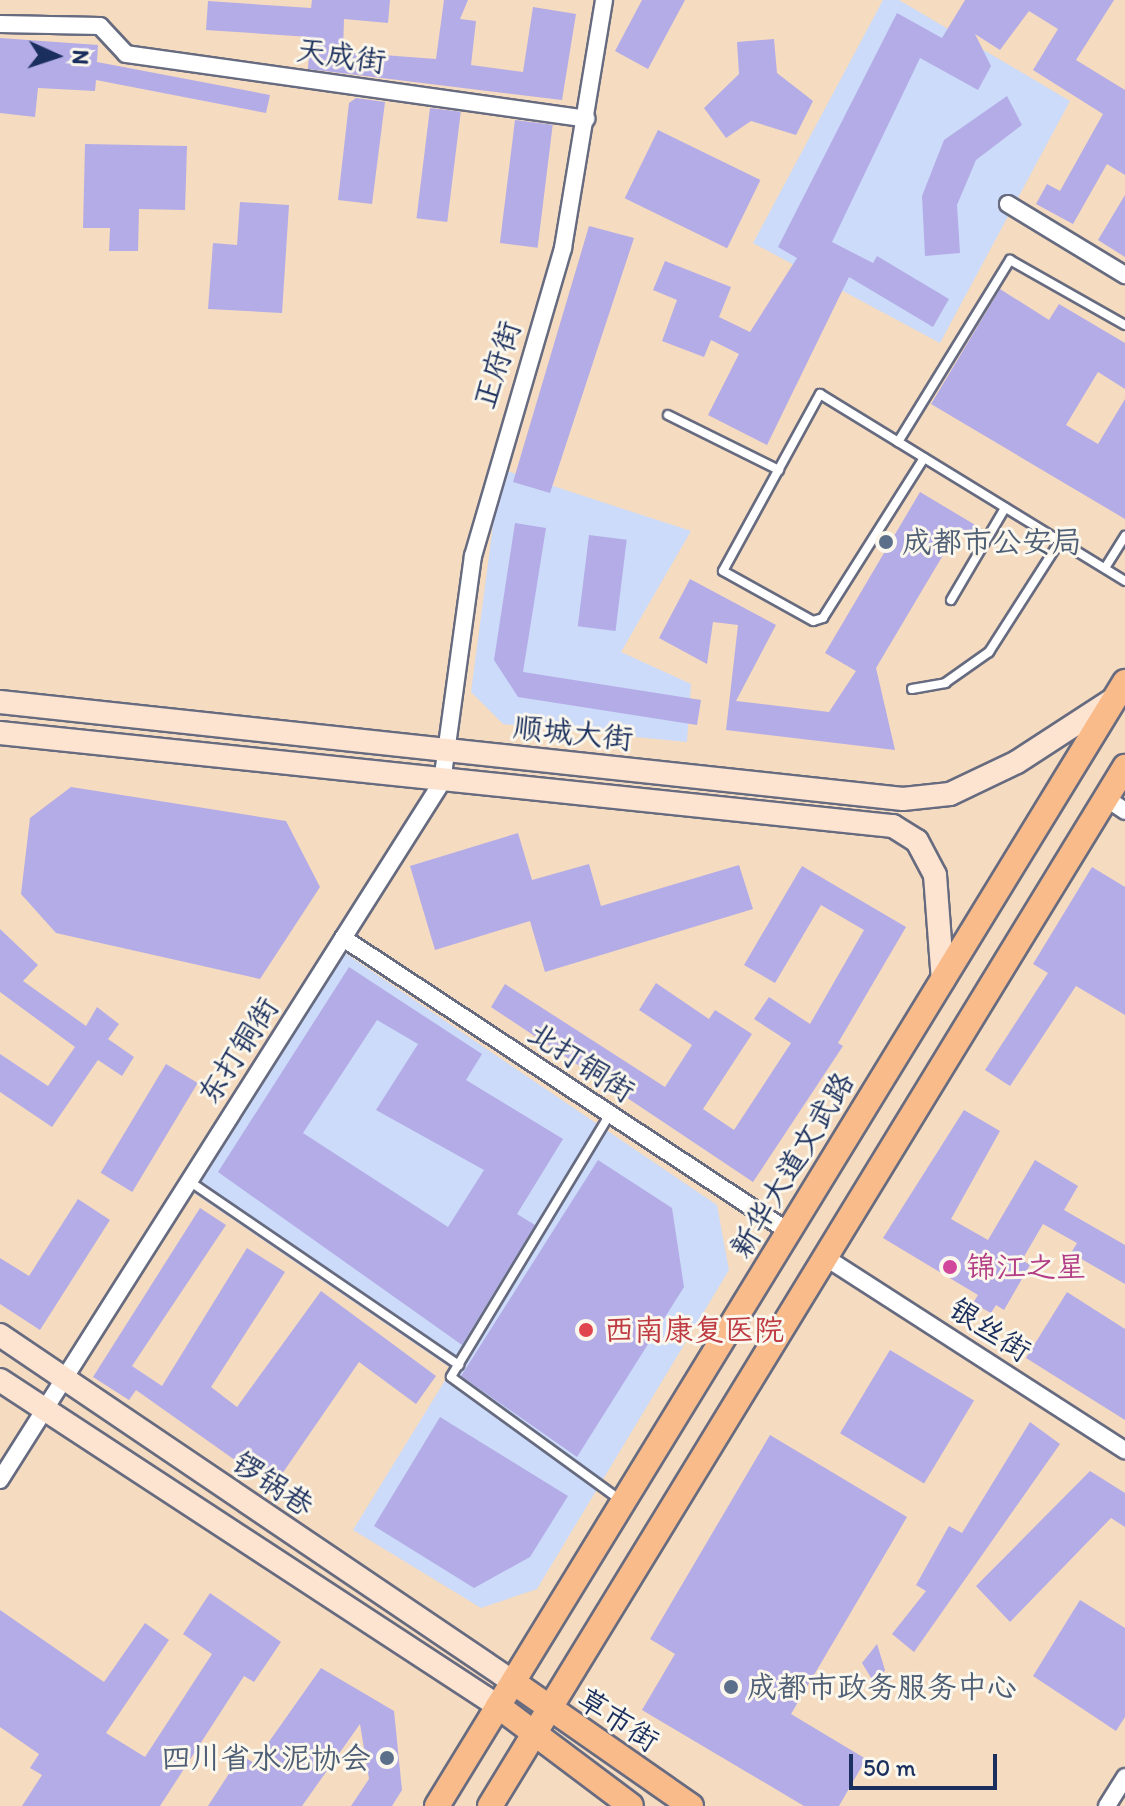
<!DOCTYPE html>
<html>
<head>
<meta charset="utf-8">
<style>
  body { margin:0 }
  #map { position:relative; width:1125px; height:1806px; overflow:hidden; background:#f5dbbf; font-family:Itim,"LXGW WenKai TC",sans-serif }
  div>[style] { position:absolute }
  .built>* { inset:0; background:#ccdbf9 }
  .building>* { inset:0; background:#b4ace7; transform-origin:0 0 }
  .roads { filter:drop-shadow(2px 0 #676b80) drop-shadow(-2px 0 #676b80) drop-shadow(0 2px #676b80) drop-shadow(0 -2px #676b80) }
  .service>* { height:8px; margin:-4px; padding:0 4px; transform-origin:4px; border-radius:4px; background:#fff }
  .minor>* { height:16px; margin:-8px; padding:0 8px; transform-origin:8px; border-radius:8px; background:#fff }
  .secondary>* { height:22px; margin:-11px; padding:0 11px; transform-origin:11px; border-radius:11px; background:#fde4d1 }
  .primary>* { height:24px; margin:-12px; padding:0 12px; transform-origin:12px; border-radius:12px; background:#fabb8b }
  .dots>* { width:22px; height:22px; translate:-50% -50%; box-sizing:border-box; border:4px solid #fbf7ec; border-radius:50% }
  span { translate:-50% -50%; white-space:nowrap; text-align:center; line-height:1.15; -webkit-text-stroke:6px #fbf7ec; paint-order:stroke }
  .street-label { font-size:30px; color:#1b2f5e }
  .service-label { font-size:30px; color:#4e5e75 }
  .left { translate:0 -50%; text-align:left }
  .right { translate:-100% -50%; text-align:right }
  .hotel-label { font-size:30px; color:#b23c85 }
  .health-label { font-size:30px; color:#be3a42 }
  .north { position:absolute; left:16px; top:16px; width:80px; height:80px; -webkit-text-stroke:6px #fbf7ec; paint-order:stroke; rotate:93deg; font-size:22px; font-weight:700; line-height:32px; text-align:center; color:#1b2f5e }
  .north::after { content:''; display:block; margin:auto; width:28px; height:36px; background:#1b2f5e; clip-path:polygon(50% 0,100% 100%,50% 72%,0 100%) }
  .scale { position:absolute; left:849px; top:1754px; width:148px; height:36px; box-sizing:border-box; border:4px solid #1b2f5e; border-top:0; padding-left:10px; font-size:24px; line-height:28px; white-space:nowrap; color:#1b2f5e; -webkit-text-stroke:6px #fbf7ec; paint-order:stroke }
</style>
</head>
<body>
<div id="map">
  <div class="built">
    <div style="clip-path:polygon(883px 0,899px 0,1070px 101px,940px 343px,753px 243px)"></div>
    <div style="clip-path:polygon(507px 471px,691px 531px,621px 652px,691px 684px,687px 742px,503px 724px,471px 692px,495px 510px)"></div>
    <div style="clip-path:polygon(345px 953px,717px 1205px,729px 1270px,537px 1589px,481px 1608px,353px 1530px,452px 1369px,191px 1191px)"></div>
  </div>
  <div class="building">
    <div style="clip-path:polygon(312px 0,390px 0,388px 23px,344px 19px,343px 52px,436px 59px,444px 0,468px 0,460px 19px,476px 21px,471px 65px,523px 72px,533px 7px,576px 14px,562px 100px,308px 69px,310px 37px,206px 30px,208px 1px,311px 8px)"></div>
    <div style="clip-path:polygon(642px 0,685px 0,648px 69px,615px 51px)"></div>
    <div style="clip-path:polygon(965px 0,1114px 0,1076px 60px,1125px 90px,1125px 175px,1107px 164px,1073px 224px,1036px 204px,1047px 184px,1060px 191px,1103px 114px,1033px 70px,1058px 29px,1029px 11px,1000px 50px,975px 34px,991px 66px,978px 90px,920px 58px,832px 242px,873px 263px,877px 256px,949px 299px,933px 327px,849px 277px,767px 445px,708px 415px,739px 354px,711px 340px,704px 357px,662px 341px,677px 300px,653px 290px,665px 261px,731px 287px,719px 317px,750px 332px,797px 258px,778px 247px,897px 13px,942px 38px)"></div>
    <div style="clip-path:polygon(0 38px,98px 45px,97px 62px,270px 95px,266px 113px,96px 80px,95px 91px,38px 88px,35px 117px,0 113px)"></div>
    <div style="clip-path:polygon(774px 39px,777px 73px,813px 101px,796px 135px,751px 121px,726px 138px,704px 108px,739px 74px,737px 42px)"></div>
    <div style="clip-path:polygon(1007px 96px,1022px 125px,976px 160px,957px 205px,960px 253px,925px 256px,922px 196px,944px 140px)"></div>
    <div style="clip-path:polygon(356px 98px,385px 102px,372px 204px,338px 200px,349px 103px)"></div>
    <div style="left:430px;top:108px;width:31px;height:111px;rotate:7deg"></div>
    <div style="left:515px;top:120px;width:38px;height:124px;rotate:7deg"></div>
    <div style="left:658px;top:130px;width:114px;height:76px;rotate:26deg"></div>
    <div style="clip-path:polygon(85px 144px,187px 146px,185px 210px,139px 209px,138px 251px,109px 251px,110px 228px,83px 228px)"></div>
    <div style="clip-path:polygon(1125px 195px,1125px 257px,1098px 240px)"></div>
    <div style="clip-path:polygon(240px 202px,289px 205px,282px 313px,208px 309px,213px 243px,237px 245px)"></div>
    <div style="clip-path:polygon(589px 226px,634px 238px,550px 493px,513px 482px)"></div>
    <div style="clip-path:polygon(1000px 289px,1049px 320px,1059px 304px,1125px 343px,1125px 389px,1098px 372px,1066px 425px,1098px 444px,1125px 399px,1125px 519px,931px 404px)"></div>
    <div style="clip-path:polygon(920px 492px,982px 529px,955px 535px,876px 668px,895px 750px,726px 730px,738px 625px,713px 622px,707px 664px,659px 638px,690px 579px,776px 625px,736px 701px,829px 712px,856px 671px,825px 653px)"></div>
    <div style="clip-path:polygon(515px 523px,546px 528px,523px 672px,701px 700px,697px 725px,518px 697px,494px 660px)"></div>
    <div style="left:589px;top:535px;width:38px;height:92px;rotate:7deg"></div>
    <div style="clip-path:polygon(71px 787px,286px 821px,320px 887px,260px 979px,56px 933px,21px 894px,30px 818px)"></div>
    <div style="clip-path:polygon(518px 833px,532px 880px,589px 864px,601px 906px,739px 865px,753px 909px,545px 972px,530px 921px,435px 950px,410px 866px)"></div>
    <div style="clip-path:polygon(802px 866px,906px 927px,838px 1043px,843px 1046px,753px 1182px,491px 1007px,505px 984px,665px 1087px,692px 1045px,639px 1010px,656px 983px,709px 1019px,715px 1010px,752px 1034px,703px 1109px,734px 1130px,791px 1043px,754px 1019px,769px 997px,810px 1024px,864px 930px,821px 905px,775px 983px,744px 965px)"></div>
    <div style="clip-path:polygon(1092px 867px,1125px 887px,1125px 1015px,1076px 986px,1010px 1086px,985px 1070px,1048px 973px,1033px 964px)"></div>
    <div style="clip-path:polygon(0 929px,38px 965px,23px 981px,86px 1026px,97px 1007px,119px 1024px,108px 1039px,134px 1057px,122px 1076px,98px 1060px,52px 1127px,0 1092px,0 1054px,48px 1086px,75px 1047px,0 992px)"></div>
    <div style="clip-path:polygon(evenodd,349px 967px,482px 1054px,466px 1080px,563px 1139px,517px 1214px,535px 1225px,462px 1345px,218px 1172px,349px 967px,377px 1020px,418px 1044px,376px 1110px,484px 1170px,448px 1227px,303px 1133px,377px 1020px)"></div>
    <div style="left:166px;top:1064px;width:37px;height:127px;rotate:31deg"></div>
    <div style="clip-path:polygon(964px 1110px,1000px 1131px,951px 1219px,988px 1240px,1035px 1160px,1078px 1186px,1064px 1210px,1125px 1245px,1125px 1284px,1071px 1253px,1077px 1243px,1043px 1224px,1022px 1260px,1030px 1265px,1004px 1310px,996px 1305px,991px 1313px,973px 1303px,978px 1295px,883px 1238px)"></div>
    <div style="clip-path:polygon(598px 1160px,672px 1208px,684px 1287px,577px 1457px,461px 1376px)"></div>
    <div style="clip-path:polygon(78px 1199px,110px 1220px,40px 1330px,0 1304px,0 1258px,29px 1276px)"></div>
    <div style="clip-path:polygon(200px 1208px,226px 1225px,132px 1366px,162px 1386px,247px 1248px,285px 1272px,211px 1387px,237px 1407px,321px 1291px,436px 1376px,416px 1404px,359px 1362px,273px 1487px,136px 1390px,129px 1400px,93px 1377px)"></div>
    <div style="clip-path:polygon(1067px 1292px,1125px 1329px,1125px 1420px,1026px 1358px)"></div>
    <div style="left:890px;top:1350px;width:98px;height:97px;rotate:31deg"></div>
    <div style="clip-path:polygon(440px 1417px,568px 1496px,530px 1557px,474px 1588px,374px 1526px)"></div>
    <div style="clip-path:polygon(1030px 1422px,1060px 1444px,914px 1652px,892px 1634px,926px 1591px,916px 1585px,949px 1526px,962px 1533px)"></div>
    <div style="clip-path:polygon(770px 1435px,907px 1517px,791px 1714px,866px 1759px,839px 1806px,804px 1806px,642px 1710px,675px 1654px,650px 1639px)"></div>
    <div style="clip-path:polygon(1090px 1471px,1125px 1493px,1125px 1527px,1111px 1518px,1010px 1622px,976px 1586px)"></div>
    <div style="clip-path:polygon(210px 1593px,281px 1642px,254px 1682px,244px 1676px,160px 1806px,22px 1806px,42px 1775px,30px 1768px,39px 1754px,0 1727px,0 1610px,104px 1682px,145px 1623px,169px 1640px,106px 1733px,145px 1757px,212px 1654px,183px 1634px)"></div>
    <div style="clip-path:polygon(1080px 1600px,1125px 1628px,1125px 1717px,1116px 1731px,1033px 1676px)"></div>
    <div style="clip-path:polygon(877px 1644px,885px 1670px,876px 1686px,862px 1663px)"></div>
    <div style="clip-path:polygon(321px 1668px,394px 1711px,402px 1790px,392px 1806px,351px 1806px,369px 1779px,360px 1724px,302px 1806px,208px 1806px,241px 1755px,254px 1763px)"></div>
  </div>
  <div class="roads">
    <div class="service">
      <div style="left:668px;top:415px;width:124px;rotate:26.4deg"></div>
      <div style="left:898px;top:442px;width:214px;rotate:-58.4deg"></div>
      <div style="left:1010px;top:260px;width:132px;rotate:29.5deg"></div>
      <div style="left:924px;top:458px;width:189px;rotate:122.3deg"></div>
      <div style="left:823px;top:618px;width:10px;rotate:163deg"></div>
      <div style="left:813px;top:621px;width:103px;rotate:-150.9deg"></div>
      <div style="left:723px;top:571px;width:202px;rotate:-61.3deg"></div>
      <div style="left:820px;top:394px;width:358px;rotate:31.5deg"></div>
      <div style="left:1105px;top:568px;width:38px;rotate:-58deg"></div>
      <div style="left:951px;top:600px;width:107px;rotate:-59.6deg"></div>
      <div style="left:912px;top:689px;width:34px;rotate:-10deg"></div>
      <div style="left:945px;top:683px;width:54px;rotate:-35.2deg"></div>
      <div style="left:989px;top:652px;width:132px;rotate:-57.4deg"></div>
      <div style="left:610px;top:1114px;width:307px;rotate:121.2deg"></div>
      <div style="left:451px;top:1377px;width:208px;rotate:36deg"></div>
      <div style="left:189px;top:1181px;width:327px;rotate:34.3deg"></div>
    </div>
    <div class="minor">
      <div style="left:0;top:24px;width:100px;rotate:1.1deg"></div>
      <div style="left:100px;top:26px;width:38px;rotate:47deg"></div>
      <div style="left:126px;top:54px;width:465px;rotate:8deg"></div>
      <div style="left:1008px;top:204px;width:137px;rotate:31.3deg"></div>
      <div style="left:1106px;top:798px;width:23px;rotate:34deg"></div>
      <div style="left:343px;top:938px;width:534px;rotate:33.39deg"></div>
      <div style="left:825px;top:1257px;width:357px;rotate:32.8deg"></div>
      <div style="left:0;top:1480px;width:826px;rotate:-57.66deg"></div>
      <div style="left:442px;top:782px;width:228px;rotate:-82.2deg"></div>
      <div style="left:473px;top:556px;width:321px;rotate:-73.7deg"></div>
      <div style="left:563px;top:248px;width:251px;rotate:-80.6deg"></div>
      <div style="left:1107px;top:1806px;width:34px;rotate:-58deg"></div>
    </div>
    <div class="secondary">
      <div style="left:0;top:702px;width:908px;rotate:6.13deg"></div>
      <div style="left:903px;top:799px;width:47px;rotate:-6.1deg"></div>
      <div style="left:950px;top:794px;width:74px;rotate:-25.5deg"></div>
      <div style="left:1017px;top:762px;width:116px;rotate:-33deg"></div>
      <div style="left:0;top:733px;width:898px;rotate:5.95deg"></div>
      <div style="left:893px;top:826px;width:28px;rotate:32deg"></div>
      <div style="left:917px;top:841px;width:38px;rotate:62deg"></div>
      <div style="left:935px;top:875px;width:106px;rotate:85.7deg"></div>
      <div style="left:0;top:1335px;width:619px;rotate:34.07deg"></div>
      <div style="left:0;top:1380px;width:595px;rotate:33.21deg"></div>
    </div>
    <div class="primary">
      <div style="left:513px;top:1682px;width:217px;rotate:34.9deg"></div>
      <div style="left:498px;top:1706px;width:166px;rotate:36.9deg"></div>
      <div style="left:437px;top:1806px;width:1318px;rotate:-58.53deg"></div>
      <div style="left:490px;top:1806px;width:1218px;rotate:-58.57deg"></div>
    </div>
  </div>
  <div class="dots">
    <div style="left:886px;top:542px;background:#5c6f8a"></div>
    <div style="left:950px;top:1267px;background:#d1479c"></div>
    <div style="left:586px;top:1330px;background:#e0444e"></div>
    <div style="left:731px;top:1687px;background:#5c6f8a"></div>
    <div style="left:387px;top:1758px;background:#5c6f8a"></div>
  </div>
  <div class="street-label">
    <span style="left:341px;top:56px;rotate:8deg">天成街</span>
    <span style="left:497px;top:365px;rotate:-72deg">正府街</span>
    <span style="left:573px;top:733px;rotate:6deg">顺城大街</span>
    <span style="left:238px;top:1051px;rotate:-57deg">东打铜街</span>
    <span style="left:581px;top:1062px;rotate:33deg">北打铜街</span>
    <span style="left:792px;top:1165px;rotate:-59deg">新华大道文武路</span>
    <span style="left:990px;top:1330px;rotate:33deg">银丝街</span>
    <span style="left:273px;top:1484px;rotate:34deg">锣锅巷</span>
    <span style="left:618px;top:1720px;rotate:33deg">草市街</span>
  </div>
  <div class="service-label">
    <span class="left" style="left:902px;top:542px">成都市公安局</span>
    <span class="left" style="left:747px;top:1687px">成都市政务服务中心</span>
    <span class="right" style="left:371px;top:1758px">四川省水泥协会</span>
  </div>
  <div class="hotel-label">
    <span class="left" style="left:966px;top:1267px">锦江之星</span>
  </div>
  <div class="health-label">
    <span class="left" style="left:604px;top:1330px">西南康复医院</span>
  </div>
  <div class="north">N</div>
  <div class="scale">50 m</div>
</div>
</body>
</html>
